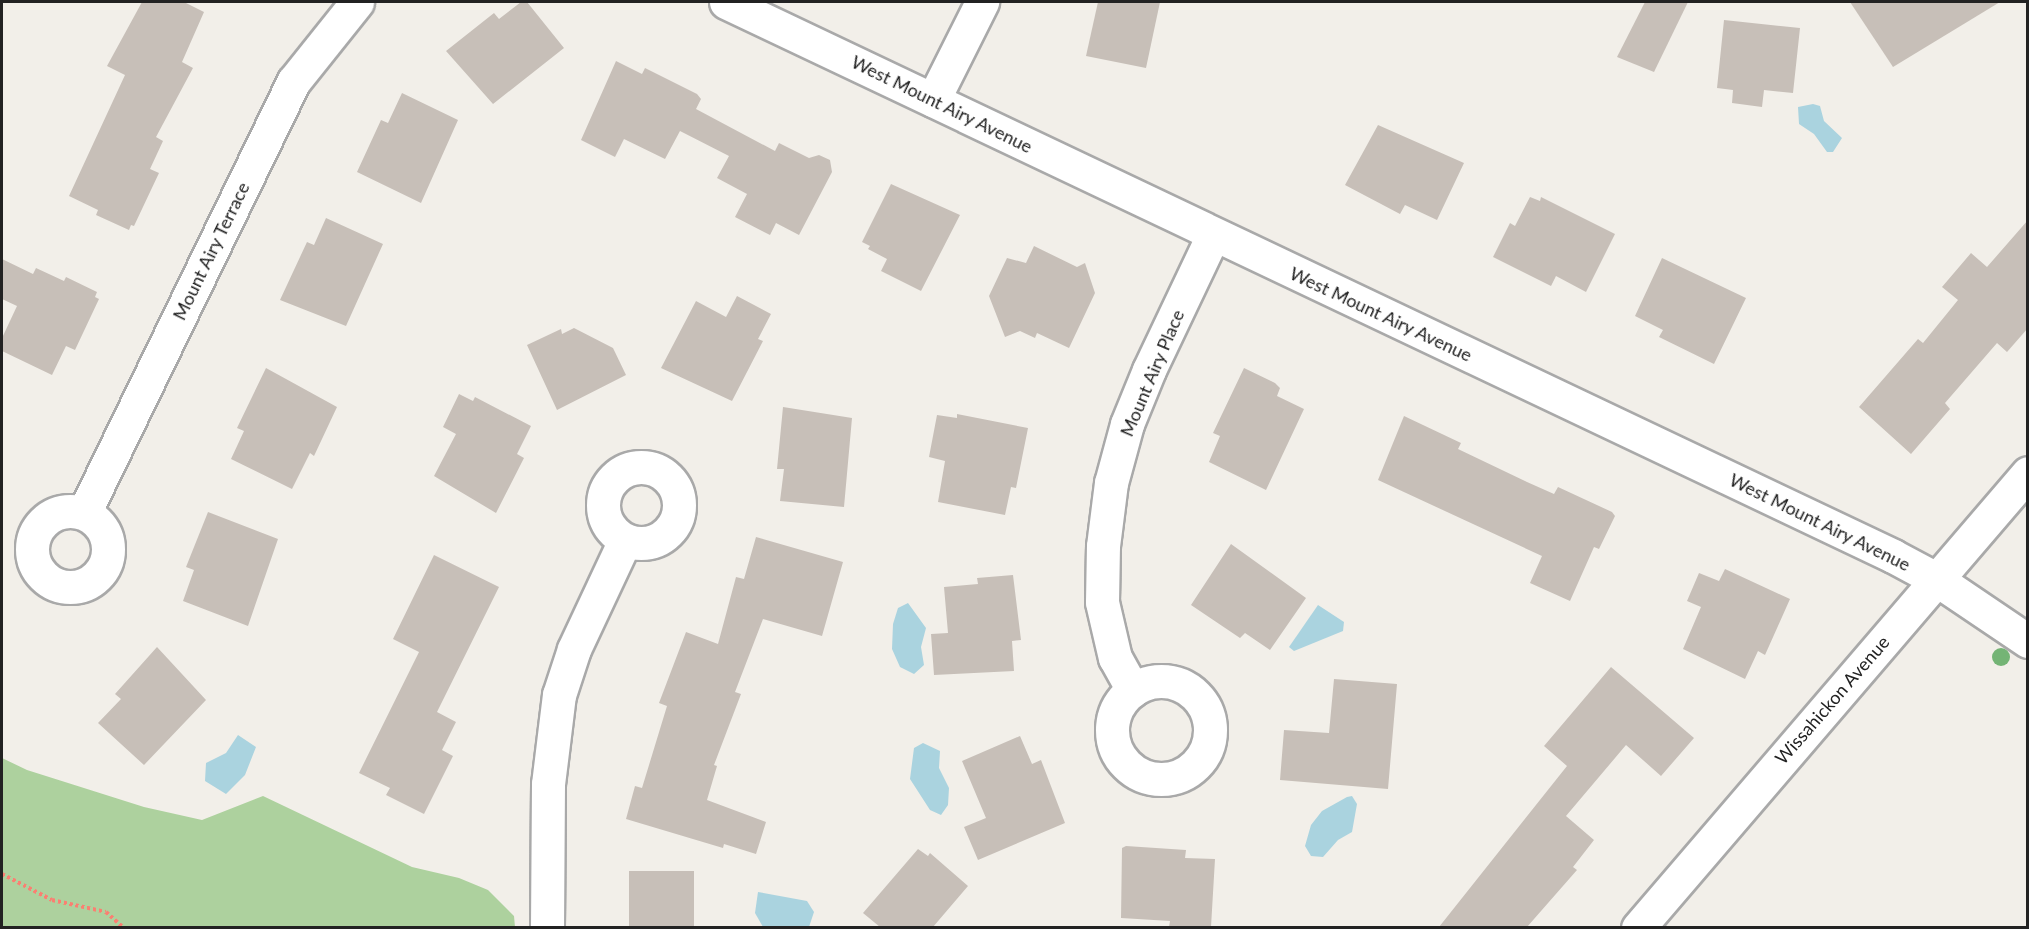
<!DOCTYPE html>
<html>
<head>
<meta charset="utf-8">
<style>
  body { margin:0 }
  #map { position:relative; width:2029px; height:929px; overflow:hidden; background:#f2efe9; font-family:Lato,sans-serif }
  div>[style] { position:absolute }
  .forest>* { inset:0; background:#add19e }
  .water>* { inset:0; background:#aad3df }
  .building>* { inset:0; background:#c7bfb8; transform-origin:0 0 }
  .path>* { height:4px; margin-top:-2px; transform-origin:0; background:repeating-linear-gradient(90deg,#fa8072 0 3px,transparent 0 6px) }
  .roads { filter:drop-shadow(2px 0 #a9a9a9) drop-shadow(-2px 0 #a9a9a9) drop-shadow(0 2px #a9a9a9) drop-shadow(0 -2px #a9a9a9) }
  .minor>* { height:33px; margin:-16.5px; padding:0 16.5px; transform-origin:16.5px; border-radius:16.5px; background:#fff }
  .minor>.ring { margin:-16.5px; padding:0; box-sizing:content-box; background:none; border:33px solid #fff; border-radius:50% }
  .trees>* { width:18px; height:18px; margin:-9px; border-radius:50%; background:#74b475 }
  span { translate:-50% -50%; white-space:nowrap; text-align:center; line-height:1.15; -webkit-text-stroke:5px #fff; paint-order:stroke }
  .street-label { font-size:18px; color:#222 }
  .frame { position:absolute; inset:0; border:3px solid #222; pointer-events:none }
</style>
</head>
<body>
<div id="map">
  <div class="forest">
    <div style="clip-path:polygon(2px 758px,27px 770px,144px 807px,202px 820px,263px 796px,412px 867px,459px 878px,488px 890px,514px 916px,515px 927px,2px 927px)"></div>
  </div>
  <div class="water">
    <div style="clip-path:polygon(1813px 104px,1820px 106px,1824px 121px,1842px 138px,1833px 152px,1827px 152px,1814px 134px,1799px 124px,1798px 107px)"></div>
    <div style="clip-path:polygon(908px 603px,926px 628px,921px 647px,924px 665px,914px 674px,900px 667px,892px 649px,893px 624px,898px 608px)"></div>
    <div style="clip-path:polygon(1318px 605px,1344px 622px,1343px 631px,1294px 651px,1289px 647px)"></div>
    <div style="clip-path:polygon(238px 735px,256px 747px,245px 775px,226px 794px,205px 781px,206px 763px,226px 753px)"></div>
    <div style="clip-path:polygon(923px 743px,940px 751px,939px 768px,949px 788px,948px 805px,941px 815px,930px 810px,910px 779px,914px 748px)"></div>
    <div style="clip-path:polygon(1347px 797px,1352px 796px,1357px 804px,1352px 832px,1338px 840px,1323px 857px,1311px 856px,1305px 846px,1311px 825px,1322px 811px)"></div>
    <div style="clip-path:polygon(758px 892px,807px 901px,814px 912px,809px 927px,763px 927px,755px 913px)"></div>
  </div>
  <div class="building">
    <div style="clip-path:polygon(142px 2px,184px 2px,204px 12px,182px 62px,193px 68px,156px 137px,163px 141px,150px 169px,159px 173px,134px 226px,131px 225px,129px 230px,96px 215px,98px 210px,69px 196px,125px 75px,107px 66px)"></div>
    <div style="clip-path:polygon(521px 2px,527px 2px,564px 48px,493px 104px,446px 51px,494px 13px,499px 19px)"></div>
    <div style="clip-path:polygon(1098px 2px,1160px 2px,1146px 68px,1086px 56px)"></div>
    <div style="clip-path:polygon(1645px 2px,1688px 2px,1654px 72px,1617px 57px)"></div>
    <div style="clip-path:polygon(1850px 2px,2000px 2px,1893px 67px)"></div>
    <div style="clip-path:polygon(1724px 20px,1800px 28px,1793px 93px,1764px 90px,1762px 107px,1732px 103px,1733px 90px,1717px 88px)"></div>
    <div style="clip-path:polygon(616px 61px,642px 74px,645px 68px,697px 94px,701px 99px,696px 109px,775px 151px,779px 143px,809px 158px,819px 155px,830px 160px,832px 172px,799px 235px,776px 223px,770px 235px,735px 217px,747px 194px,717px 178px,729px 156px,680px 131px,665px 159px,624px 139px,615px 157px,581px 140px)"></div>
    <div style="clip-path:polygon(402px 93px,458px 120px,421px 203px,357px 172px,381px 120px,388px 123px)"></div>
    <div style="clip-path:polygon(1378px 125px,1464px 163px,1437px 220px,1405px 205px,1400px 214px,1345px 185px)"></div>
    <div style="clip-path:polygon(891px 184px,960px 215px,921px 291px,881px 271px,887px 259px,868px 249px,870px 246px,862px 242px)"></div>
    <div style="clip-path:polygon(1530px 197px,1540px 201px,1541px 197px,1615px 234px,1586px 292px,1556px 276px,1551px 286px,1493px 257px,1510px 223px,1515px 226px)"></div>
    <div style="clip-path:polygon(326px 218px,383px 244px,346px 326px,280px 300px,307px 242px,314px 245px)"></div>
    <div style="clip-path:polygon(2028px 220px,2028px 328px,2007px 352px,1997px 343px,1945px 403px,1950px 409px,1911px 454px,1859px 407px,1918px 339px,1923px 343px,1958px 300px,1942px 287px,1971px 253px,1987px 267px)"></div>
    <div style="clip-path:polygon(1034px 246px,1077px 267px,1085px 263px,1095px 293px,1069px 348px,1037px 333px,1035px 338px,1020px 331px,1005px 337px,989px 296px,1007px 258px,1026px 263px)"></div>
    <div style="clip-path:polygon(1662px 258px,1746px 298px,1714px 364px,1659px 337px,1663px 330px,1635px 316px)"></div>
    <div style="clip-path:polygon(2px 259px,33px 274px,36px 268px,64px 281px,66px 277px,97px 292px,95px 297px,99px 299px,75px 350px,66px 346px,52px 375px,2px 351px,2px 338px,17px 306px,2px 299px)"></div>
    <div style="clip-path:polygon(737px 296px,771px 314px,758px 339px,763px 341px,732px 401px,661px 368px,696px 301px,726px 317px)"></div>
    <div style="clip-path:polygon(574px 328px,613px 348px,626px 375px,557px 410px,527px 345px,561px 329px,562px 334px)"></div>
    <div style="clip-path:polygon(266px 368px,337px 407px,314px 456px,310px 453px,292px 489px,231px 459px,244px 431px,237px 428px)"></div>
    <div style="clip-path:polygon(1244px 368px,1275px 383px,1280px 388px,1277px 396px,1304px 409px,1266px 490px,1209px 462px,1220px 436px,1213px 433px)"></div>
    <div style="clip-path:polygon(459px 394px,473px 401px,475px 397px,531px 426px,517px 454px,524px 458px,496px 513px,434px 476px,456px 434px,443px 427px)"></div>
    <div style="clip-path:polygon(783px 407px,852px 418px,844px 507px,780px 501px,784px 469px,777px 469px)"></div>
    <div style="clip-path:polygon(957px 414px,1028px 428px,1016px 488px,1011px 487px,1005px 515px,938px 502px,945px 461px,929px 457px,937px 415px,957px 418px)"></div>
    <div style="clip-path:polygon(1404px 416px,1461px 443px,1458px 449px,1527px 482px,1554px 494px,1558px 487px,1612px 512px,1615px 516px,1599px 549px,1594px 547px,1570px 601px,1530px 583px,1542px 556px,1378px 480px)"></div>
    <div style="clip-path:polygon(208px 512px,278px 539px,248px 626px,183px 601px,194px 570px,186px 567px)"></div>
    <div style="clip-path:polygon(756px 537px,843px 562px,822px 636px,763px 619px,735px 692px,741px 694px,714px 765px,717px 766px,707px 800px,766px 822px,756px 854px,724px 844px,723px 848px,626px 819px,635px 786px,642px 788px,667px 706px,659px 703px,686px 632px,718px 644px,736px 577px,744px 579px)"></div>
    <div style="clip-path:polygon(1231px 544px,1306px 598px,1270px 650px,1245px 633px,1240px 638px,1191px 605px)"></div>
    <div style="clip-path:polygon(434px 555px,499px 587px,437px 712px,456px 722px,442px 750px,453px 756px,424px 814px,386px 795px,390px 788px,359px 773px,419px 652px,393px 639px)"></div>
    <div style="clip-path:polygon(1725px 569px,1790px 599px,1765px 655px,1758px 651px,1745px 679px,1683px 649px,1701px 607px,1687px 601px,1699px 573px,1719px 581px)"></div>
    <div style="clip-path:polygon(1013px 575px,1021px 640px,1012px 641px,1014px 671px,934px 675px,931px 634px,948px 633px,944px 587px,978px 584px,977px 578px)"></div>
    <div style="clip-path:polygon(157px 647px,206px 700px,144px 765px,98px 723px,121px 699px,115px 694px)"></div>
    <div style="clip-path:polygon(1611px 667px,1694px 738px,1661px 776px,1626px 745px,1566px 816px,1594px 840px,1573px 867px,1577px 870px,1527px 927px,1439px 927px,1567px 766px,1544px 746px)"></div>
    <div style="clip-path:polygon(1334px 679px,1397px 684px,1388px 789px,1280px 780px,1284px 730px,1329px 733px)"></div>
    <div style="clip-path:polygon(1020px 736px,1032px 764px,1041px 760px,1065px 823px,978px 860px,964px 827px,986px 818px,962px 761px)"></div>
    <div style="clip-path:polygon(1126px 846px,1186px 850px,1185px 858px,1215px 859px,1211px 927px,1169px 927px,1170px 921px,1121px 918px,1122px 848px)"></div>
    <div style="clip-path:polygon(918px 849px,928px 856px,930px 853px,968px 886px,933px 927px,880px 927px,863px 913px)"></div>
    <div style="left:694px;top:871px;width:56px;height:65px;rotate:90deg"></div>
  </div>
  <div class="path">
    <div style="left:2px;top:874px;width:56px;rotate:27.5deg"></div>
    <div style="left:52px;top:900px;width:55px;rotate:12.5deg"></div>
    <div style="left:106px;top:912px;width:24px;rotate:42deg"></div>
  </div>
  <div class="roads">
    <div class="minor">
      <div style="left:726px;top:2px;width:1292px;rotate:25.39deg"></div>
      <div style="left:1893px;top:556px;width:49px;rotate:28.1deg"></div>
      <div style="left:1936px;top:579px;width:111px;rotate:34deg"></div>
      <div style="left:933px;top:100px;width:110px;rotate:-63.4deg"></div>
      <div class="ring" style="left:603px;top:467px;width:43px;height:43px"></div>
      <div class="ring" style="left:32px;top:511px;width:43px;height:43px"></div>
      <div style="left:84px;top:513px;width:480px;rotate:-64.1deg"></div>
      <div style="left:294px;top:81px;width:101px;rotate:-51.4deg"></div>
      <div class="ring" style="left:1112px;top:681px;width:65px;height:65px"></div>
      <div style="left:1133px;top:690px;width:37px;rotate:-119deg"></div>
      <div style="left:1115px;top:658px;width:57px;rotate:-103.1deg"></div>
      <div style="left:1102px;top:602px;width:56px;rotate:-89deg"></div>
      <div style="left:1103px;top:546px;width:64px;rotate:-82.8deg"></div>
      <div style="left:1111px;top:483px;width:61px;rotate:-74.8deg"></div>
      <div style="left:1127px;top:424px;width:58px;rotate:-67.8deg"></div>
      <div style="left:1149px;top:370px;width:149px;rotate:-64.6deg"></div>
      <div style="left:547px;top:928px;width:144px;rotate:-89.6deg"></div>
      <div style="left:548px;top:784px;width:90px;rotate:-83deg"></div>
      <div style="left:559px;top:695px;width:48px;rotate:-71.9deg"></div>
      <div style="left:574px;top:649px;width:120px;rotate:-64.9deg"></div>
      <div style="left:1638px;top:928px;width:599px;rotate:-49.4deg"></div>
    </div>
  </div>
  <div class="trees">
    <div style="left:2001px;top:657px"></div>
  </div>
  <div class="street-label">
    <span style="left:942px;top:104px;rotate:26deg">West Mount Airy Avenue</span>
    <span style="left:211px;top:251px;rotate:-64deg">Mount Airy Terrace</span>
    <span style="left:1381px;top:314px;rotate:25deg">West Mount Airy Avenue</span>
    <span style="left:1152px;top:373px;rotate:-67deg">Mount Airy Place</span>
    <span style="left:1820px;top:522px;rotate:26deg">West Mount Airy Avenue</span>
    <span style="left:1832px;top:700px;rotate:-49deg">Wissahickon Avenue</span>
  </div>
  <div class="frame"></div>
</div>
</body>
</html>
